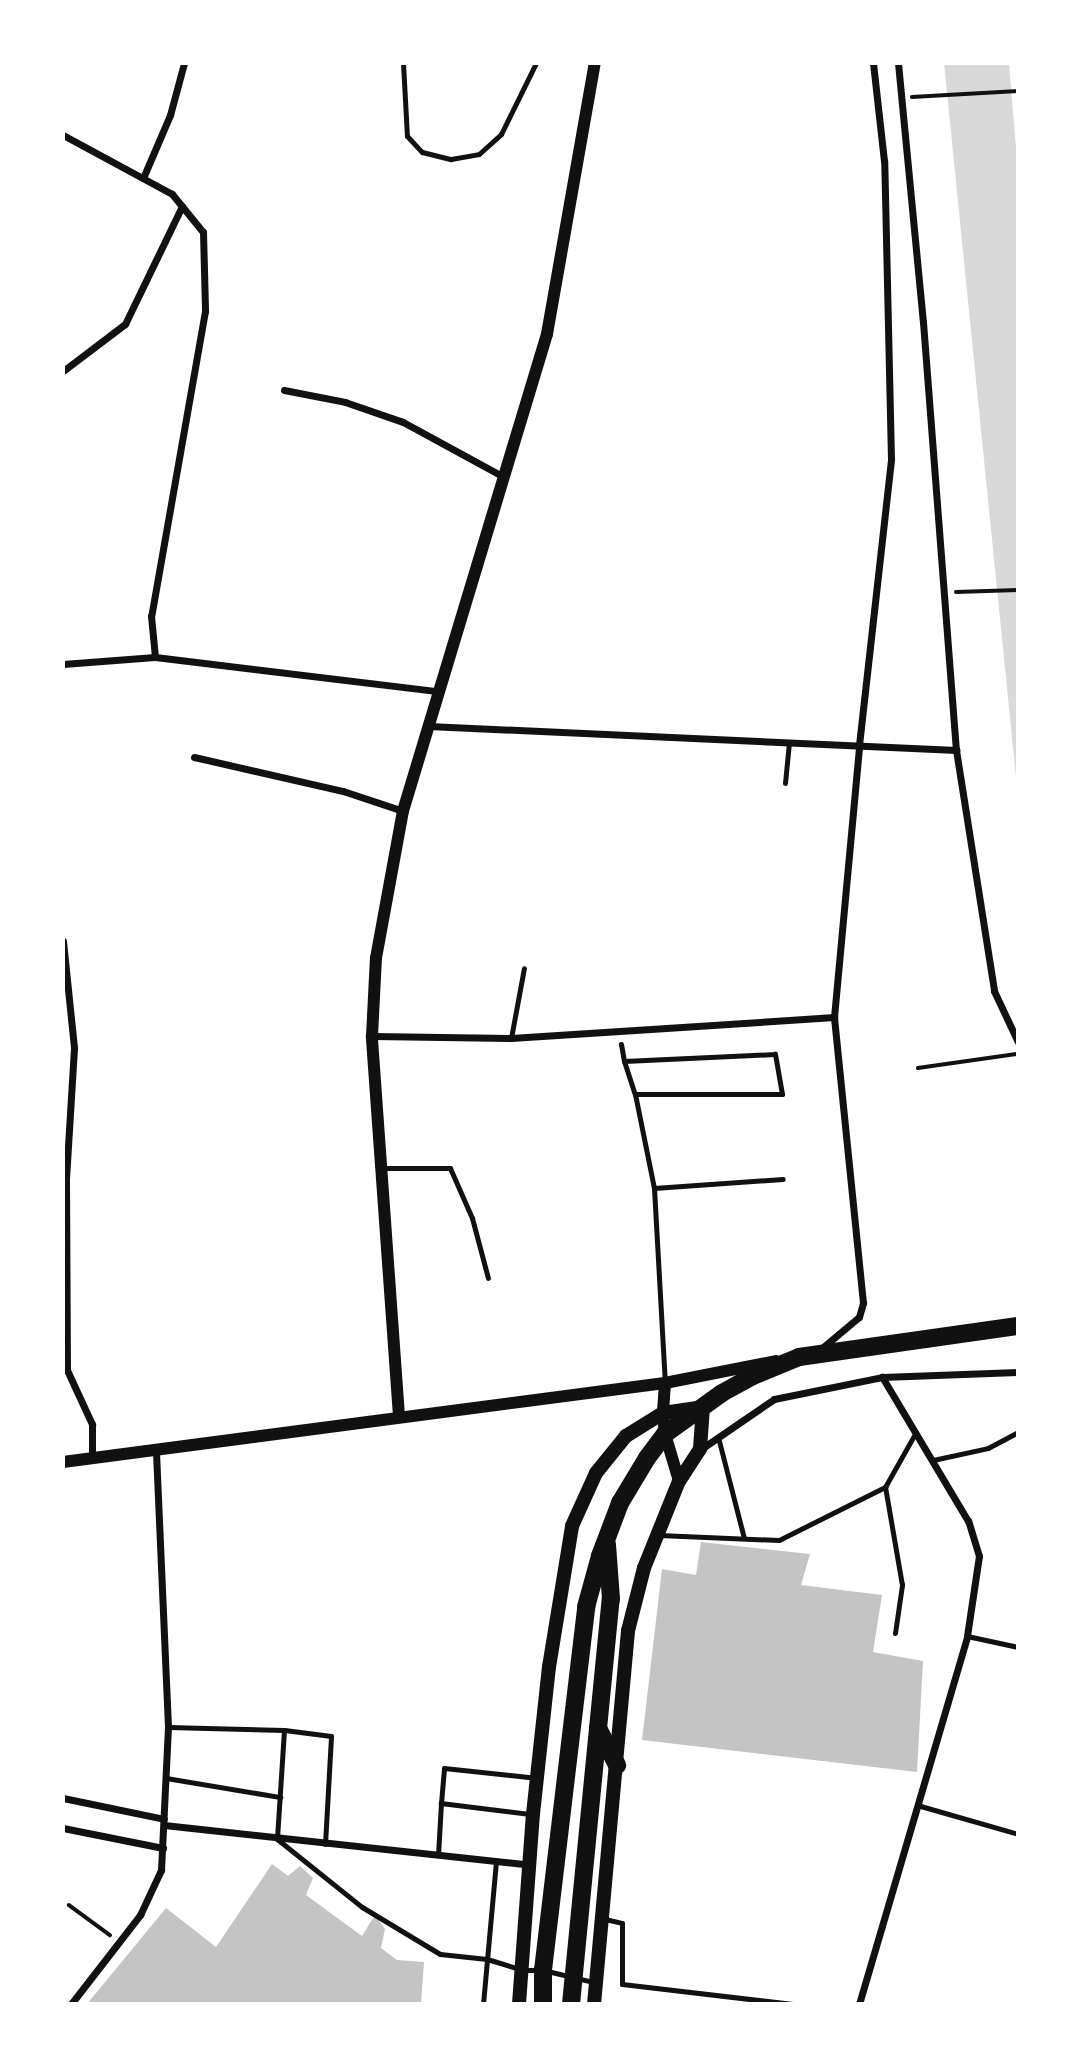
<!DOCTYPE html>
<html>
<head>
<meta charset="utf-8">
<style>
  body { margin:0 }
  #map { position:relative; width:1081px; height:2067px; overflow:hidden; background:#fff; font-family:"Noto Sans",sans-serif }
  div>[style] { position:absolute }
  .water>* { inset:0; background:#d9d9d9 }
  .building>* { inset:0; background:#c4c4c4 }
  .path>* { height:3.5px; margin:-1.75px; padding:0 1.75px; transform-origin:1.75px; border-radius:1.75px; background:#111 }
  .service>* { height:5px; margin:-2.5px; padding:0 2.5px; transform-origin:2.5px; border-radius:2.5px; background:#111 }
  .minor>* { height:7px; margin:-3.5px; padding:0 3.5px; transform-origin:3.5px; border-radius:3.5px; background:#111 }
  .tertiary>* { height:12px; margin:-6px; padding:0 6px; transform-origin:6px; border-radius:6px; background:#111 }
  .secondary>* { height:14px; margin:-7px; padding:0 7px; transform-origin:7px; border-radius:7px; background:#111 }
  .trunk>* { height:18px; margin:-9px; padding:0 9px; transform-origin:9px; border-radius:9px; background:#111 }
  span { translate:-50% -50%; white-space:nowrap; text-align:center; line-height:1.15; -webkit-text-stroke:7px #fff; paint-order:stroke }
  .frame { position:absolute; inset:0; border:65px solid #fff; pointer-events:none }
</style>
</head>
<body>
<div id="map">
  <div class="water">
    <div style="clip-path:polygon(944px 63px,1009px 63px,1018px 172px,1018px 797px)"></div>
  </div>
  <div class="building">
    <div style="clip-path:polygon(701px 1542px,810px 1554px,801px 1585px,882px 1595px,873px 1652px,923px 1661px,917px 1772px,642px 1740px,662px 1569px,696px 1575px)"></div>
    <div style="clip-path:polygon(272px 1864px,288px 1876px,300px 1866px,313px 1878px,306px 1895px,362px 1936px,375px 1915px,385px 1929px,381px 1948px,397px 1960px,424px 1962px,421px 2004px,87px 2004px,166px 1908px,216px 1947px)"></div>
  </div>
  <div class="path">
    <div style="left:912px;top:97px;width:106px;rotate:-3.2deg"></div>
    <div style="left:956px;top:592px;width:62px;rotate:-1.8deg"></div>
    <div style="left:918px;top:1068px;width:99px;rotate:-8.1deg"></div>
    <div style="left:69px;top:1905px;width:51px;rotate:36.2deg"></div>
  </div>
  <div class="service">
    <div style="left:403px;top:63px;width:73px;rotate:86.9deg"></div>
    <div style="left:407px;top:136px;width:22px;rotate:47deg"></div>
    <div style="left:422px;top:152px;width:30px;rotate:14deg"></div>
    <div style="left:451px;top:159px;width:28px;rotate:-10deg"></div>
    <div style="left:479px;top:154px;width:30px;rotate:-42deg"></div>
    <div style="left:501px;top:134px;width:79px;rotate:-63.8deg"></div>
    <div style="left:785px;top:783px;width:41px;rotate:-84.4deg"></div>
    <div style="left:511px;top:1038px;width:71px;rotate:-79.5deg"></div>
    <div style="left:621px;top:1044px;width:17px;rotate:80deg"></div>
    <div style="left:624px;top:1061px;width:35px;rotate:72deg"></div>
    <div style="left:635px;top:1094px;width:147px"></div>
    <div style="left:782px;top:1094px;width:41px;rotate:-99.9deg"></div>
    <div style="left:775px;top:1054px;width:151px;rotate:177.3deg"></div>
    <div style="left:635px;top:1094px;width:96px;rotate:78.6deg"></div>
    <div style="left:654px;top:1188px;width:195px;rotate:86.8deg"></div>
    <div style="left:382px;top:1168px;width:68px"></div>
    <div style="left:450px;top:1168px;width:55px;rotate:66.3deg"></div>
    <div style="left:472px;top:1218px;width:62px;rotate:75.1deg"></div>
    <div style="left:654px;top:1188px;width:129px;rotate:-4deg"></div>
    <div style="left:718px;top:1437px;width:104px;rotate:75.6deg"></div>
    <div style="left:933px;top:1460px;width:56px;rotate:-12.3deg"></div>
    <div style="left:988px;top:1448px;width:34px;rotate:-28deg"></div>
    <div style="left:659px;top:1535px;width:120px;rotate:2.4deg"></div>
    <div style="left:779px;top:1540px;width:119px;rotate:-26.6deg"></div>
    <div style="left:895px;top:1633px;width:49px;rotate:-81.7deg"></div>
    <div style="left:902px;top:1585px;width:99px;rotate:-99.8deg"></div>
    <div style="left:885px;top:1487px;width:63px;rotate:-60.6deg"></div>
    <div style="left:967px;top:1636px;width:52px;rotate:12.2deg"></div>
    <div style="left:168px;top:1727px;width:116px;rotate:1.5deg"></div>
    <div style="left:166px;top:1778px;width:116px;rotate:9.5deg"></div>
    <div style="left:917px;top:1805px;width:105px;rotate:16deg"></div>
    <div style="left:530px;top:1814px;width:90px;rotate:-173deg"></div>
    <div style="left:441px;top:1803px;width:35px;rotate:-85deg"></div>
    <div style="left:444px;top:1768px;width:94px;rotate:6.1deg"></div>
    <div style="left:325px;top:1844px;width:108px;rotate:-86.8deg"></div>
    <div style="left:331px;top:1736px;width:47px;rotate:-172.7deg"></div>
    <div style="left:284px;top:1730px;width:109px;rotate:93.7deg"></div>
    <div style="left:277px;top:1839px;width:109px;rotate:38.7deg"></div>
    <div style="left:362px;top:1907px;width:91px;rotate:31.1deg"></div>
    <div style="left:440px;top:1954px;width:47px;rotate:6.1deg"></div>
    <div style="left:487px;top:1959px;width:37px;rotate:17deg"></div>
    <div style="left:522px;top:1970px;width:21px"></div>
    <div style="left:543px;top:1970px;width:51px;rotate:13.5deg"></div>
    <div style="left:438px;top:1855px;width:52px;rotate:-86.7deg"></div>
    <div style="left:605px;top:1919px;width:17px;rotate:13deg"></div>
    <div style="left:622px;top:1923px;width:61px;rotate:90deg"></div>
    <div style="left:622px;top:1984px;width:172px;rotate:6.7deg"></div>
    <div style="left:483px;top:2004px;width:144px;rotate:-84.8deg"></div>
  </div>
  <div class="minor">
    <div style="left:898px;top:63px;width:260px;rotate:84.5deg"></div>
    <div style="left:923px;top:322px;width:429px;rotate:85.6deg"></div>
    <div style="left:956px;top:750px;width:244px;rotate:81deg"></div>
    <div style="left:994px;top:991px;width:56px;rotate:64.8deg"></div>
    <div style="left:63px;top:135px;width:124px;rotate:28.4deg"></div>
    <div style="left:172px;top:194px;width:49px;rotate:50.8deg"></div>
    <div style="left:203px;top:232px;width:79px;rotate:88.5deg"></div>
    <div style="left:205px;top:311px;width:310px;rotate:100deg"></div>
    <div style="left:151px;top:616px;width:41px;rotate:84.4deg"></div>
    <div style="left:143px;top:178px;width:69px;rotate:-66.8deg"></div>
    <div style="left:170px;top:115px;width:54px;rotate:-74.9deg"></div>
    <div style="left:63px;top:371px;width:78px;rotate:-37.2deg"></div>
    <div style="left:125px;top:324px;width:131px;rotate:-64.2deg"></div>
    <div style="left:284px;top:390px;width:62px;rotate:11.1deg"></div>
    <div style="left:345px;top:402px;width:61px;rotate:19deg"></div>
    <div style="left:403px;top:422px;width:115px;rotate:28.6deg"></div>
    <div style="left:63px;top:664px;width:92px;rotate:-4.4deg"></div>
    <div style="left:155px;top:657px;width:284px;rotate:6.9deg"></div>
    <div style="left:428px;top:726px;width:529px;rotate:2.6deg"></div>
    <div style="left:194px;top:757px;width:153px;rotate:12.9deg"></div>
    <div style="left:343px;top:791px;width:63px;rotate:18.4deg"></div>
    <div style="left:63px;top:941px;width:108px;rotate:84.1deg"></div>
    <div style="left:74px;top:1048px;width:132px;rotate:93.5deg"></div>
    <div style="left:66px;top:1180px;width:190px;rotate:89.7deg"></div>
    <div style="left:67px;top:1370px;width:60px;rotate:65.2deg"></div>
    <div style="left:92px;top:1424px;width:33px;rotate:90deg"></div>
    <div style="left:372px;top:1036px;width:139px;rotate:0.8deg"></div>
    <div style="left:511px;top:1038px;width:324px;rotate:-3.7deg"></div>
    <div style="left:822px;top:1348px;width:48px;rotate:-40deg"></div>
    <div style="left:859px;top:1317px;width:15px;rotate:-74deg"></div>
    <div style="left:863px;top:1303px;width:287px;rotate:-95.8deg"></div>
    <div style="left:834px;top:1017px;width:273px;rotate:-84.7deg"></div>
    <div style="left:859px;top:745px;width:288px;rotate:-83.6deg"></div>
    <div style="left:891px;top:459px;width:298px;rotate:-91.3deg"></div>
    <div style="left:884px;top:161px;width:99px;rotate:-96.4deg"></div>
    <div style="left:701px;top:1449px;width:88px;rotate:-34.4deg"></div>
    <div style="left:774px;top:1399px;width:110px;rotate:-11.5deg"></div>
    <div style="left:882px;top:1377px;width:136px;rotate:-2.1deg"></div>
    <div style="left:63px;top:1798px;width:103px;rotate:11.7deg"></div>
    <div style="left:164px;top:1825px;width:369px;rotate:6.2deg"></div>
    <div style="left:63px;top:1828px;width:102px;rotate:11.3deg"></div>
    <div style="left:71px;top:2004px;width:113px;rotate:-52.2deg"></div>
    <div style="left:140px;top:1915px;width:50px;rotate:-65deg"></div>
    <div style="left:161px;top:1870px;width:143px;rotate:-87.2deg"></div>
    <div style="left:168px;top:1727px;width:277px;rotate:-92.5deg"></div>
    <div style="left:859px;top:2004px;width:384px;rotate:-73.6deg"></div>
    <div style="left:967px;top:1636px;width:81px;rotate:-81.5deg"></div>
    <div style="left:979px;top:1556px;width:37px;rotate:-107deg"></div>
    <div style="left:968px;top:1521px;width:168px;rotate:-120.8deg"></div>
  </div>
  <div class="tertiary">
    <div style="left:665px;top:1383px;width:30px;rotate:94deg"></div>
    <div style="left:663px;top:1413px;width:21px;rotate:85deg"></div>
    <div style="left:665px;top:1434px;width:49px;rotate:73.4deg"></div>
    <div style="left:399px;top:1416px;width:381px;rotate:-94.1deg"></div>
    <div style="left:372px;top:1036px;width:78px;rotate:-87.1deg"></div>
    <div style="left:376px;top:958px;width:149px;rotate:-79.6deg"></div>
    <div style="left:403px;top:811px;width:498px;rotate:-73.2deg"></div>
    <div style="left:547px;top:334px;width:275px;rotate:-80deg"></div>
    <div style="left:63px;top:1462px;width:607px;rotate:-7.48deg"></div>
    <div style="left:665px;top:1383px;width:113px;rotate:-11.2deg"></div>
  </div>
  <div class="secondary">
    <div style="left:519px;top:2004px;width:191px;rotate:-85.8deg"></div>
    <div style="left:533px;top:1814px;width:148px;rotate:-83.8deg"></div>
    <div style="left:549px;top:1667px;width:143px;rotate:-80.7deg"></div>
    <div style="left:572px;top:1526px;width:58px;rotate:-65.6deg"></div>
    <div style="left:596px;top:1473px;width:48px;rotate:-51deg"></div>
    <div style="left:626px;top:1436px;width:44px;rotate:-31.9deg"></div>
    <div style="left:663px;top:1413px;width:40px;rotate:-8.5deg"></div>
    <div style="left:703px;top:1407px;width:42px;rotate:94.1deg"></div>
    <div style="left:700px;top:1449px;width:38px;rotate:123deg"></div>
    <div style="left:679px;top:1481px;width:94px;rotate:111.9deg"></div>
    <div style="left:644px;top:1568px;width:65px;rotate:104.3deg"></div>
    <div style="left:628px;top:1631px;width:375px;rotate:95.2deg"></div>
  </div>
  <div class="trunk">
    <div style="left:598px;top:1728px;width:42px;rotate:62.8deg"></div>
    <div style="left:543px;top:2004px;width:34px;rotate:-90deg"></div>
    <div style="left:543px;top:1970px;width:366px;rotate:-83.2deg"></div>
    <div style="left:586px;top:1607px;width:53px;rotate:-74.6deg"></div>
    <div style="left:600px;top:1556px;width:57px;rotate:-69.3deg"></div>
    <div style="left:620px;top:1503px;width:52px;rotate:-59deg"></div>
    <div style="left:647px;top:1458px;width:30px;rotate:-53deg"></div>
    <div style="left:665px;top:1434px;width:70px;rotate:-35.7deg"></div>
    <div style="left:722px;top:1393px;width:35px;rotate:-29deg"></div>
    <div style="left:753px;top:1376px;width:50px;rotate:-22.4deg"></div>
    <div style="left:799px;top:1357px;width:221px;rotate:-8.1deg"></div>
    <div style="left:571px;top:2004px;width:407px;rotate:-84.4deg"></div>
    <div style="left:611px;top:1599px;width:55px;rotate:-94.2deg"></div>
  </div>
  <div class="frame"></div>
</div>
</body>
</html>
